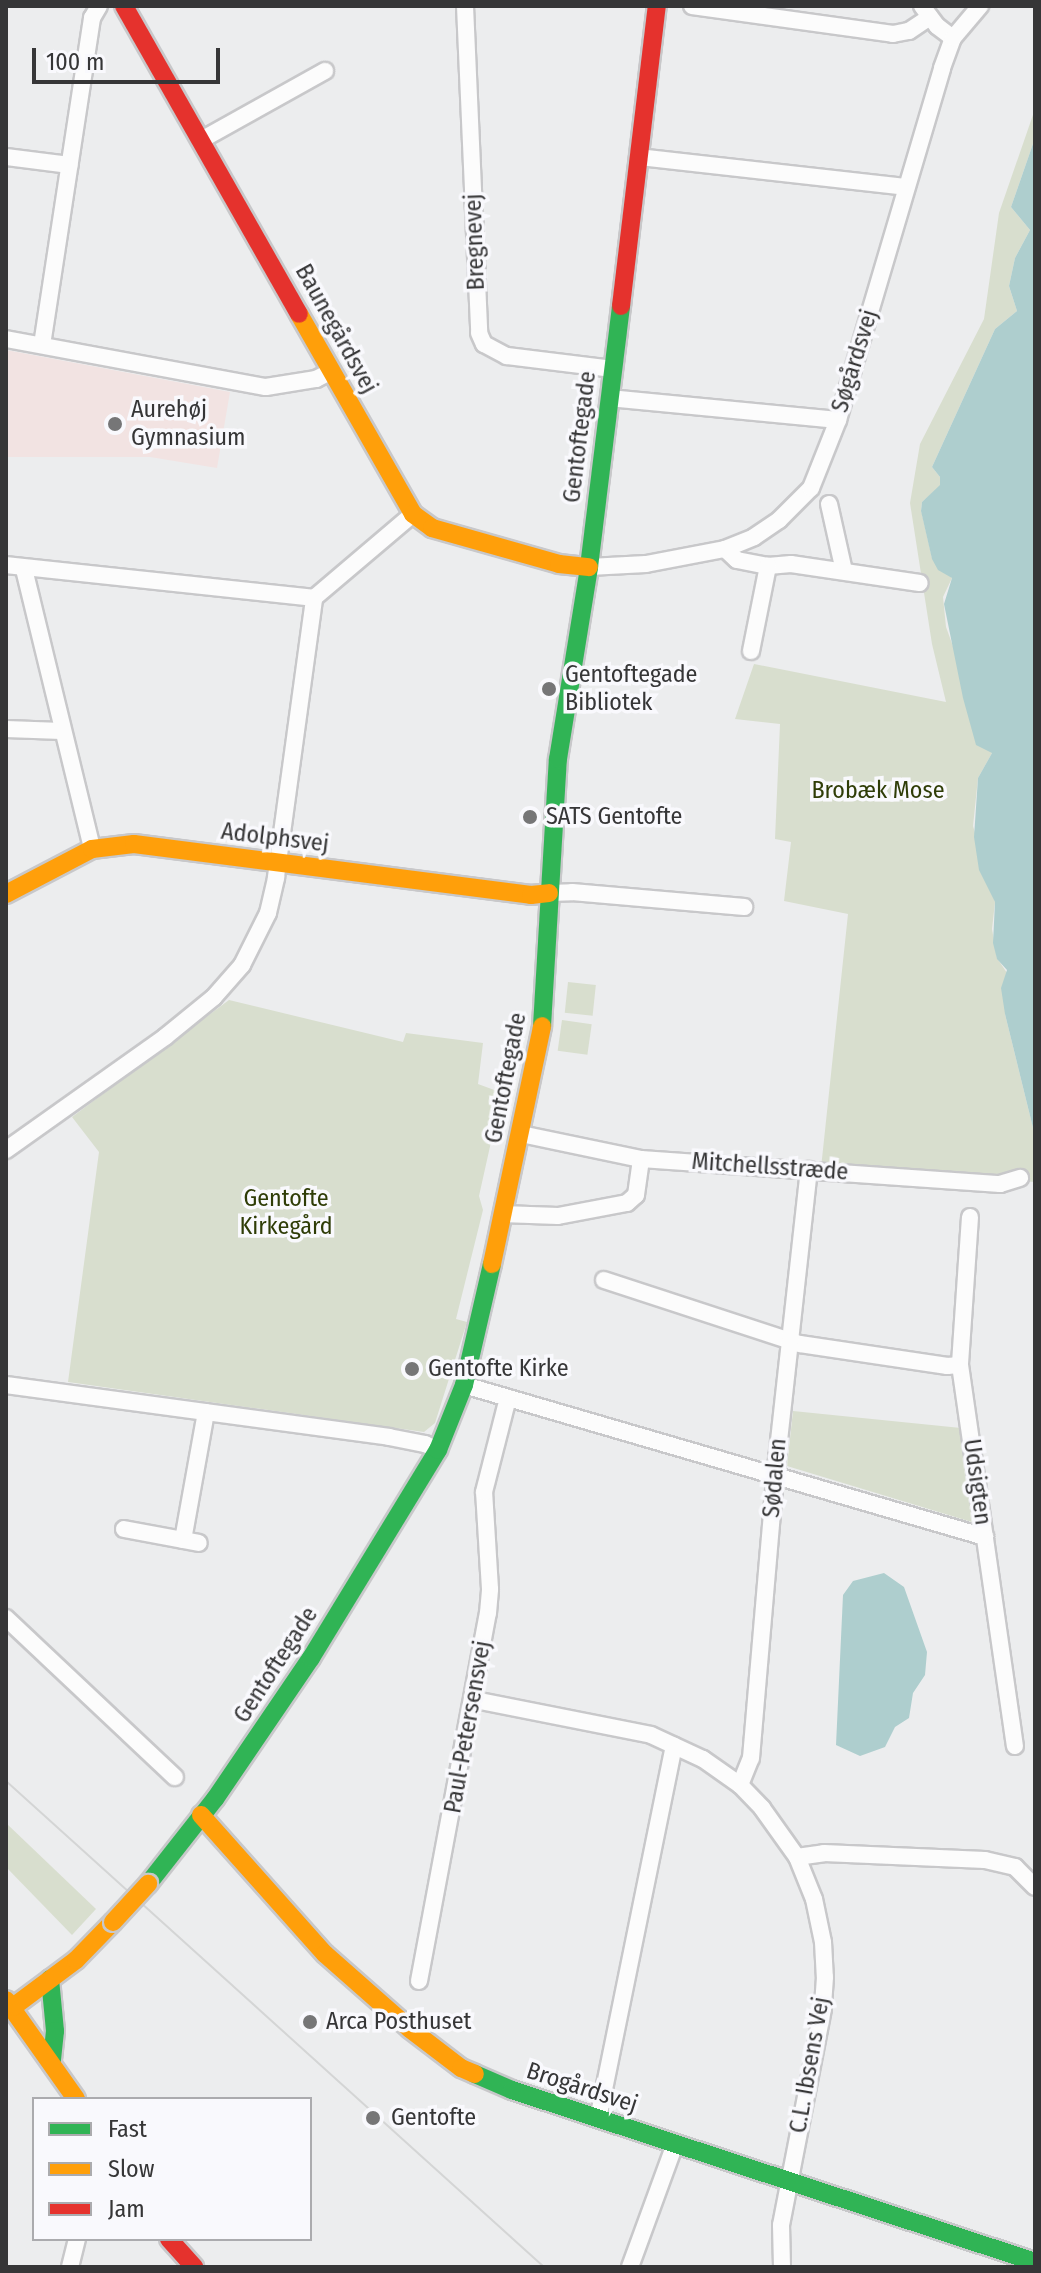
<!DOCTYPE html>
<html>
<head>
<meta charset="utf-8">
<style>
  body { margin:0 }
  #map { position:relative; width:1041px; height:2273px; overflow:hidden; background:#ecedee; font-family:"Fira Sans Condensed",sans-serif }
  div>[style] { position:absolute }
  .education>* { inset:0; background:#f2e3e2 }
  .green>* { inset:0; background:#d8dece; transform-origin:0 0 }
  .water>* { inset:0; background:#aecece }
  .roads { filter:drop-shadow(2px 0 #c8c8ca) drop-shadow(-2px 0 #c8c8ca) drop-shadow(0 2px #c8c8ca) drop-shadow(0 -2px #c8c8ca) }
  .street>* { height:16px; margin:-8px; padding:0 8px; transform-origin:8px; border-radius:8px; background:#fcfcfc }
  .fast>* { height:18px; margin:-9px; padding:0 9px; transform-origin:9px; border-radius:9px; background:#30b455 }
  .slow>* { height:18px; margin:-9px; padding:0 9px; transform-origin:9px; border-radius:9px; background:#ff9f0a }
  .jam>* { height:18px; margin:-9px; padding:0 9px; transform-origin:9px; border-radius:9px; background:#e5322d }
  .tram>* { height:2px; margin:-1px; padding:0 1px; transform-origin:1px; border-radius:1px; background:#d4d5d5 }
  .bridges { filter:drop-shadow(2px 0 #c8c8ca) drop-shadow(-2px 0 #c8c8ca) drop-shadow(0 2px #c8c8ca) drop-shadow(0 -2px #c8c8ca) }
  .slow-bridge>* { height:18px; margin:-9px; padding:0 9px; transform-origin:9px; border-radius:9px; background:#ff9f0a }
  .dots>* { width:22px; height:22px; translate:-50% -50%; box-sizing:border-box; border:4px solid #f9f9fd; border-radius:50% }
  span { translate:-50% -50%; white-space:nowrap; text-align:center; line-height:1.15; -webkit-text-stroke:7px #f9f9fd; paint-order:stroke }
  .street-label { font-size:24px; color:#363637 }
  .poi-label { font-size:24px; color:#363637 }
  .left { translate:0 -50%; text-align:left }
  .park-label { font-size:24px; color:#2f3d07 }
  .frame { position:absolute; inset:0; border:8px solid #363637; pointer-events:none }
  .legend { position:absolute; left:32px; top:2097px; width:280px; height:144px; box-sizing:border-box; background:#f9f9fd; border:2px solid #ababae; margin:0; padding:10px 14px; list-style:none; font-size:24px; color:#363637 }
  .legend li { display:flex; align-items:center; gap:16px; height:40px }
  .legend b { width:40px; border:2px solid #ababae }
  .scale { position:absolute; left:32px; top:48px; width:188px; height:36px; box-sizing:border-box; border:4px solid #363637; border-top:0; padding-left:10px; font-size:24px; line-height:28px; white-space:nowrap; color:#363637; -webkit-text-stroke:6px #f9f9fd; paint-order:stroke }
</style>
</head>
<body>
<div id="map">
  <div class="education">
    <div style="clip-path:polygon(6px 350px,230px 392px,217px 468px,150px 457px,6px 457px)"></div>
  </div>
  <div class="green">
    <div style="clip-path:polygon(1035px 109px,1035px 138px,1011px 207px,1030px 230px,1015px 258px,1009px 286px,1017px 311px,995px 329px,932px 467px,940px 477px,940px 486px,922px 502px,921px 510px,932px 558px,952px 578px,943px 597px,946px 627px,992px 753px,978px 778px,973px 826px,995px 902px,992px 929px,997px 958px,1007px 973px,1005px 1014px,1035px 1136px,1035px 1182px,821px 1168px,848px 914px,784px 901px,791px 842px,775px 839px,780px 724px,735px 719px,754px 664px,946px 702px,932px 644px,910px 503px,920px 444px,984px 319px,999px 213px)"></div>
    <div style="left:568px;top:982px;width:28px;height:31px;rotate:6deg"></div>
    <div style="clip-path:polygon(229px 1000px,403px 1042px,406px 1033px,483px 1043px,478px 1084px,497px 1091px,491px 1142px,479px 1196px,483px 1210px,456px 1319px,467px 1322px,435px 1423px,424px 1432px,68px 1382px,99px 1152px,72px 1117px)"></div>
    <div style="left:562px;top:1020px;width:30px;height:31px;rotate:8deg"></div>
    <div style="clip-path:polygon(793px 1411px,961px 1428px,975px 1523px,787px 1466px)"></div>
    <div style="clip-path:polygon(6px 1823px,96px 1909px,72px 1935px,6px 1867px)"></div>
  </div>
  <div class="water">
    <div style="clip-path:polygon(1035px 138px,1035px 1136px,1005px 1014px,1001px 988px,1007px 970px,997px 959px,993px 943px,995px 902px,979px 870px,974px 837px,978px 778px,992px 753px,976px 745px,963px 698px,944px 604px,952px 578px,938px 570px,932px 559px,921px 511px,922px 502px,940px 485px,940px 477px,932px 467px,995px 329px,1017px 311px,1009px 286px,1015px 258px,1030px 230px,1011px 207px)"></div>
    <div style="clip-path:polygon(884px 1573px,904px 1587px,927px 1652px,925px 1675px,913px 1693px,909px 1718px,895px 1727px,885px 1747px,860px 1756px,836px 1745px,843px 1595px,853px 1581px)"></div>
  </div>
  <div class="roads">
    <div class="street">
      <div style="left:465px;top:6px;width:327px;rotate:87.5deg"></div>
      <div style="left:479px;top:333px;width:12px;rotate:66deg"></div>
      <div style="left:484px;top:344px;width:26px;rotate:28deg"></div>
      <div style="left:507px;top:356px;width:107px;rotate:7deg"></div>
      <div style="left:692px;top:6px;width:203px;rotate:7.9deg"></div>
      <div style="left:893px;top:34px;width:16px;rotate:-11deg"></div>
      <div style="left:909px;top:31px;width:25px;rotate:-34deg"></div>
      <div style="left:922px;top:6px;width:25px;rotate:53deg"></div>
      <div style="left:937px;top:26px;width:20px;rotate:37deg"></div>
      <div style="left:201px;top:140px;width:142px;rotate:-29.1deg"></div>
      <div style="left:6px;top:157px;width:64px;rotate:7.2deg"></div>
      <div style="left:639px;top:157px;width:269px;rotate:6.4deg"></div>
      <div style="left:6px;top:339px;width:264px;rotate:10.5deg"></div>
      <div style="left:266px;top:387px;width:51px;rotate:-9.1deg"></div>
      <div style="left:316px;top:379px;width:18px;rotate:-27deg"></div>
      <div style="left:42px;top:345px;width:331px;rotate:-81.3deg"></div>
      <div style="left:92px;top:18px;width:14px;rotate:-60deg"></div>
      <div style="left:609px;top:398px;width:230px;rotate:5.5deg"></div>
      <div style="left:829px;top:504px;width:69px;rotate:77.4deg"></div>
      <div style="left:725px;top:549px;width:16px;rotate:43deg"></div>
      <div style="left:737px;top:560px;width:32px;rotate:11deg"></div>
      <div style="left:768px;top:566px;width:23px;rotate:-5deg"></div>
      <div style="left:791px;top:564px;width:130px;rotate:8.4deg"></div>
      <div style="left:6px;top:565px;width:310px;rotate:6.1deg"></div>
      <div style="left:589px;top:567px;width:57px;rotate:-3deg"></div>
      <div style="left:646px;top:564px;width:80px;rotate:-10.8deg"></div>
      <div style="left:725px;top:549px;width:31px;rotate:-22deg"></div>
      <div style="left:754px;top:537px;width:30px;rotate:-34deg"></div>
      <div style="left:779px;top:520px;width:45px;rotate:-45deg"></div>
      <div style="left:811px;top:488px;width:73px;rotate:-68.3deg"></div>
      <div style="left:838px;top:420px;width:367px;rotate:-73.5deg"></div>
      <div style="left:942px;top:68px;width:32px;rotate:-70deg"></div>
      <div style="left:953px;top:38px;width:42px;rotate:-49.8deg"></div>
      <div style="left:24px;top:569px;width:288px;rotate:76.3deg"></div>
      <div style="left:751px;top:651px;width:87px;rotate:-78.7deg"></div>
      <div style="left:6px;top:729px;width:56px;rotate:2deg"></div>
      <div style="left:549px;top:893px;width:23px;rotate:-2deg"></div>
      <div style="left:572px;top:892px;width:173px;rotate:5deg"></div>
      <div style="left:521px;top:1134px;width:123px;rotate:11.8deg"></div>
      <div style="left:641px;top:1159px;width:360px;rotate:4deg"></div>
      <div style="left:1000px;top:1184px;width:21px;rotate:-17deg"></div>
      <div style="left:6px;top:1150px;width:195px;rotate:-35.4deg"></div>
      <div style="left:165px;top:1037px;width:63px;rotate:-39.2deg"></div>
      <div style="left:214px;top:997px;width:43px;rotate:-48.8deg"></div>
      <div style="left:242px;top:965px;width:58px;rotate:-63.4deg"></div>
      <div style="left:268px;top:913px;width:37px;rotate:-77deg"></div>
      <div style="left:276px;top:877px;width:282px;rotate:-82.2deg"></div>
      <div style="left:314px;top:598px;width:130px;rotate:-40.3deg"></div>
      <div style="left:502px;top:1214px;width:56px;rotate:2deg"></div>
      <div style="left:558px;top:1216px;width:70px;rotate:-10.7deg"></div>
      <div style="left:627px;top:1203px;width:12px;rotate:-42deg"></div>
      <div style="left:636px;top:1195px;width:36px;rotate:-82deg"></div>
      <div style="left:970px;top:1217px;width:148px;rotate:93.9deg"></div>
      <div style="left:960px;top:1365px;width:385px;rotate:81.8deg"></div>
      <div style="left:604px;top:1280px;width:206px;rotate:18.1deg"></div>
      <div style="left:800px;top:1344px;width:149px;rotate:8.5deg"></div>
      <div style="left:947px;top:1366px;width:13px;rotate:-4deg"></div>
      <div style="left:6px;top:1385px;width:387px;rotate:7.7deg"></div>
      <div style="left:389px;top:1437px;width:37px;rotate:11deg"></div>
      <div style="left:425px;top:1444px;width:14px;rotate:25deg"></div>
      <div style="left:464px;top:1385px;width:543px;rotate:16.26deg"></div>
      <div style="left:124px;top:1529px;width:76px;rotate:10.6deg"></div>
      <div style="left:183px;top:1540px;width:130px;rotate:-79.8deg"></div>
      <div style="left:6px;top:1618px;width:232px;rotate:43.3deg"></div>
      <div style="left:475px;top:1700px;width:179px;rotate:11.2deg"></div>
      <div style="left:651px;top:1735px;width:57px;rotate:24.8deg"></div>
      <div style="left:703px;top:1759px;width:45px;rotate:35.1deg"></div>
      <div style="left:740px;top:1785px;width:32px;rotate:46deg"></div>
      <div style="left:762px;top:1808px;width:60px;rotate:54.5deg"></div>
      <div style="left:797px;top:1857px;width:45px;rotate:68deg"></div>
      <div style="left:814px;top:1899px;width:44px;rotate:78.2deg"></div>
      <div style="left:823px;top:1942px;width:35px;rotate:87deg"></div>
      <div style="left:825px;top:1977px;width:32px;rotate:94deg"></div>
      <div style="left:823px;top:2009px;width:220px;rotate:101deg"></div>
      <div style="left:781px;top:2225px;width:42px;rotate:88.6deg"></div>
      <div style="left:740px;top:1785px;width:29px;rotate:-68deg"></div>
      <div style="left:751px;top:1758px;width:291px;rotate:-85.1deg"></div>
      <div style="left:776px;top:1468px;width:300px;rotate:-83.7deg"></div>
      <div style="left:797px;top:1857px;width:27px;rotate:-8deg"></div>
      <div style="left:824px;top:1853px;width:161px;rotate:2.5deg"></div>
      <div style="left:985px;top:1860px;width:31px;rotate:13deg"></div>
      <div style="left:1015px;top:1867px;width:28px;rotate:45deg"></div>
      <div style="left:419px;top:1981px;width:374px;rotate:-79.4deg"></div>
      <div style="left:488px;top:1613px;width:24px;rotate:-85deg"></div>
      <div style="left:490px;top:1589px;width:97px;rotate:-93.5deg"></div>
      <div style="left:484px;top:1492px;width:97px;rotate:-75.7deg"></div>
      <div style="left:598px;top:2119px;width:381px;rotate:-78.5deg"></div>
      <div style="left:70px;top:2267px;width:29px;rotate:-76deg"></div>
      <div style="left:630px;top:2267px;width:131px;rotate:-69.9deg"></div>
    </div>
    <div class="fast">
      <div style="left:542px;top:1026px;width:267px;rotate:-86.6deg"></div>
      <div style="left:558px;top:759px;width:194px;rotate:-80.8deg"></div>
      <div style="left:589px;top:567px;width:263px;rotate:-83deg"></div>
      <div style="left:148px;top:1884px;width:108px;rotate:-51.8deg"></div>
      <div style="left:215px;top:1799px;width:171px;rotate:-55.8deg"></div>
      <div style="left:311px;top:1658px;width:244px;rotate:-58.6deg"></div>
      <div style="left:438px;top:1450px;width:70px;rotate:-68.2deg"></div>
      <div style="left:464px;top:1385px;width:124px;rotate:-77deg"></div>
      <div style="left:50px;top:1979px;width:52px;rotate:84.5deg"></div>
      <div style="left:55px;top:2031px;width:29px;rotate:96deg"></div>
      <div style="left:475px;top:2074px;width:40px;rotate:23.4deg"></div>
      <div style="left:512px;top:2090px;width:551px;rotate:18.2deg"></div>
    </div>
    <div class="slow">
      <div style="left:299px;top:314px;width:230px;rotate:60.3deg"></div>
      <div style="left:413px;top:514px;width:24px;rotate:36deg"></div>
      <div style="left:432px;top:528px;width:132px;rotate:15.8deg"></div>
      <div style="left:559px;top:564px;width:30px;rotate:6deg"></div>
      <div style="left:6px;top:894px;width:97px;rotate:-27.6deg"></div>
      <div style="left:92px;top:849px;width:42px;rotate:-6.8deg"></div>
      <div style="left:134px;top:844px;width:400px;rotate:7.3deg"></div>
      <div style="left:531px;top:895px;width:18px;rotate:-6deg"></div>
      <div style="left:492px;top:1264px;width:243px;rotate:-78.1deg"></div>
      <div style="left:201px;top:1815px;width:186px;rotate:48.3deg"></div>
      <div style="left:325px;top:1954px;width:113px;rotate:41.4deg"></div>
      <div style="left:410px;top:2029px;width:64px;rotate:37.4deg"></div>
      <div style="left:461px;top:2068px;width:15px;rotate:23deg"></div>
      <div style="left:6px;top:2000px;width:121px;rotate:54.7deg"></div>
      <div style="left:13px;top:2007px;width:79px;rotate:-36.7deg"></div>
      <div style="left:76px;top:1960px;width:53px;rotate:-45.8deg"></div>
    </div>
    <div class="jam">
      <div style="left:124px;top:6px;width:354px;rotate:60.4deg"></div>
      <div style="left:621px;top:306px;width:302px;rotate:-83.2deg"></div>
      <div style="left:169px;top:2239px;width:38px;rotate:48deg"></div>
    </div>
  </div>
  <div class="tram">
    <div style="left:6px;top:1781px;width:725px;rotate:42.09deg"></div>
  </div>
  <div class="bridges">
    <div class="slow-bridge">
      <div style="left:113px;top:1922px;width:52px;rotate:-47.4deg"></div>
    </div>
  </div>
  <div class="dots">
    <div style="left:115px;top:424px;background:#767677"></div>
    <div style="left:549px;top:689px;background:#767677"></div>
    <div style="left:530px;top:817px;background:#767677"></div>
    <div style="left:412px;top:1369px;background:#767677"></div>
    <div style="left:310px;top:2022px;background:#767677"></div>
    <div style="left:373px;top:2118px;background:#767677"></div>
  </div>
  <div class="street-label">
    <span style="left:475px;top:242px;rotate:-92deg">Bregnevej</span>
    <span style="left:336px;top:329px;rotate:61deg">Baunegårdsvej</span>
    <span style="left:855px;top:361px;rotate:-73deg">Søgårdsvej</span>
    <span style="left:580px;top:437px;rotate:-83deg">Gentoftegade</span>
    <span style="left:275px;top:838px;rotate:7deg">Adolphsvej</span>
    <span style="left:506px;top:1078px;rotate:-79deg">Gentoftegade</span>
    <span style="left:770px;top:1167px;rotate:4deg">Mitchellsstræde</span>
    <span style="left:775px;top:1478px;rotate:-85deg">Sødalen</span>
    <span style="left:977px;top:1482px;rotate:82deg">Udsigten</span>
    <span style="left:276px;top:1665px;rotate:-57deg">Gentoftegade</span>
    <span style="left:468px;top:1727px;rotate:-80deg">Paul-Petersensvej</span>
    <span style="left:810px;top:2065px;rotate:-80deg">C.L. Ibsens Vej</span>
    <span style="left:582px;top:2088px;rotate:18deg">Brogårdsvej</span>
  </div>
  <div class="poi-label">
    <span class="left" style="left:131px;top:424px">Aurehøj<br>Gymnasium</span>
    <span class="left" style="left:565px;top:689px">Gentoftegade<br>Bibliotek</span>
    <span class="left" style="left:546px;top:817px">SATS Gentofte</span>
    <span class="left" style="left:428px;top:1369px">Gentofte Kirke</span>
    <span class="left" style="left:326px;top:2022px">Arca Posthuset</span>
    <span class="left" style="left:391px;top:2118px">Gentofte</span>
  </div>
  <div class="park-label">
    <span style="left:878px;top:791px">Brobæk Mose</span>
    <span style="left:286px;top:1213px">Gentofte<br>Kirkegård</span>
  </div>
  <div class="frame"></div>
  <ul class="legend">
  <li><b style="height:10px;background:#30b455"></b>Fast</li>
  <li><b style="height:10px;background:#ff9f0a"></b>Slow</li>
  <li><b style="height:10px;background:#e5322d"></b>Jam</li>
  </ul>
  <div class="scale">100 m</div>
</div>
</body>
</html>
